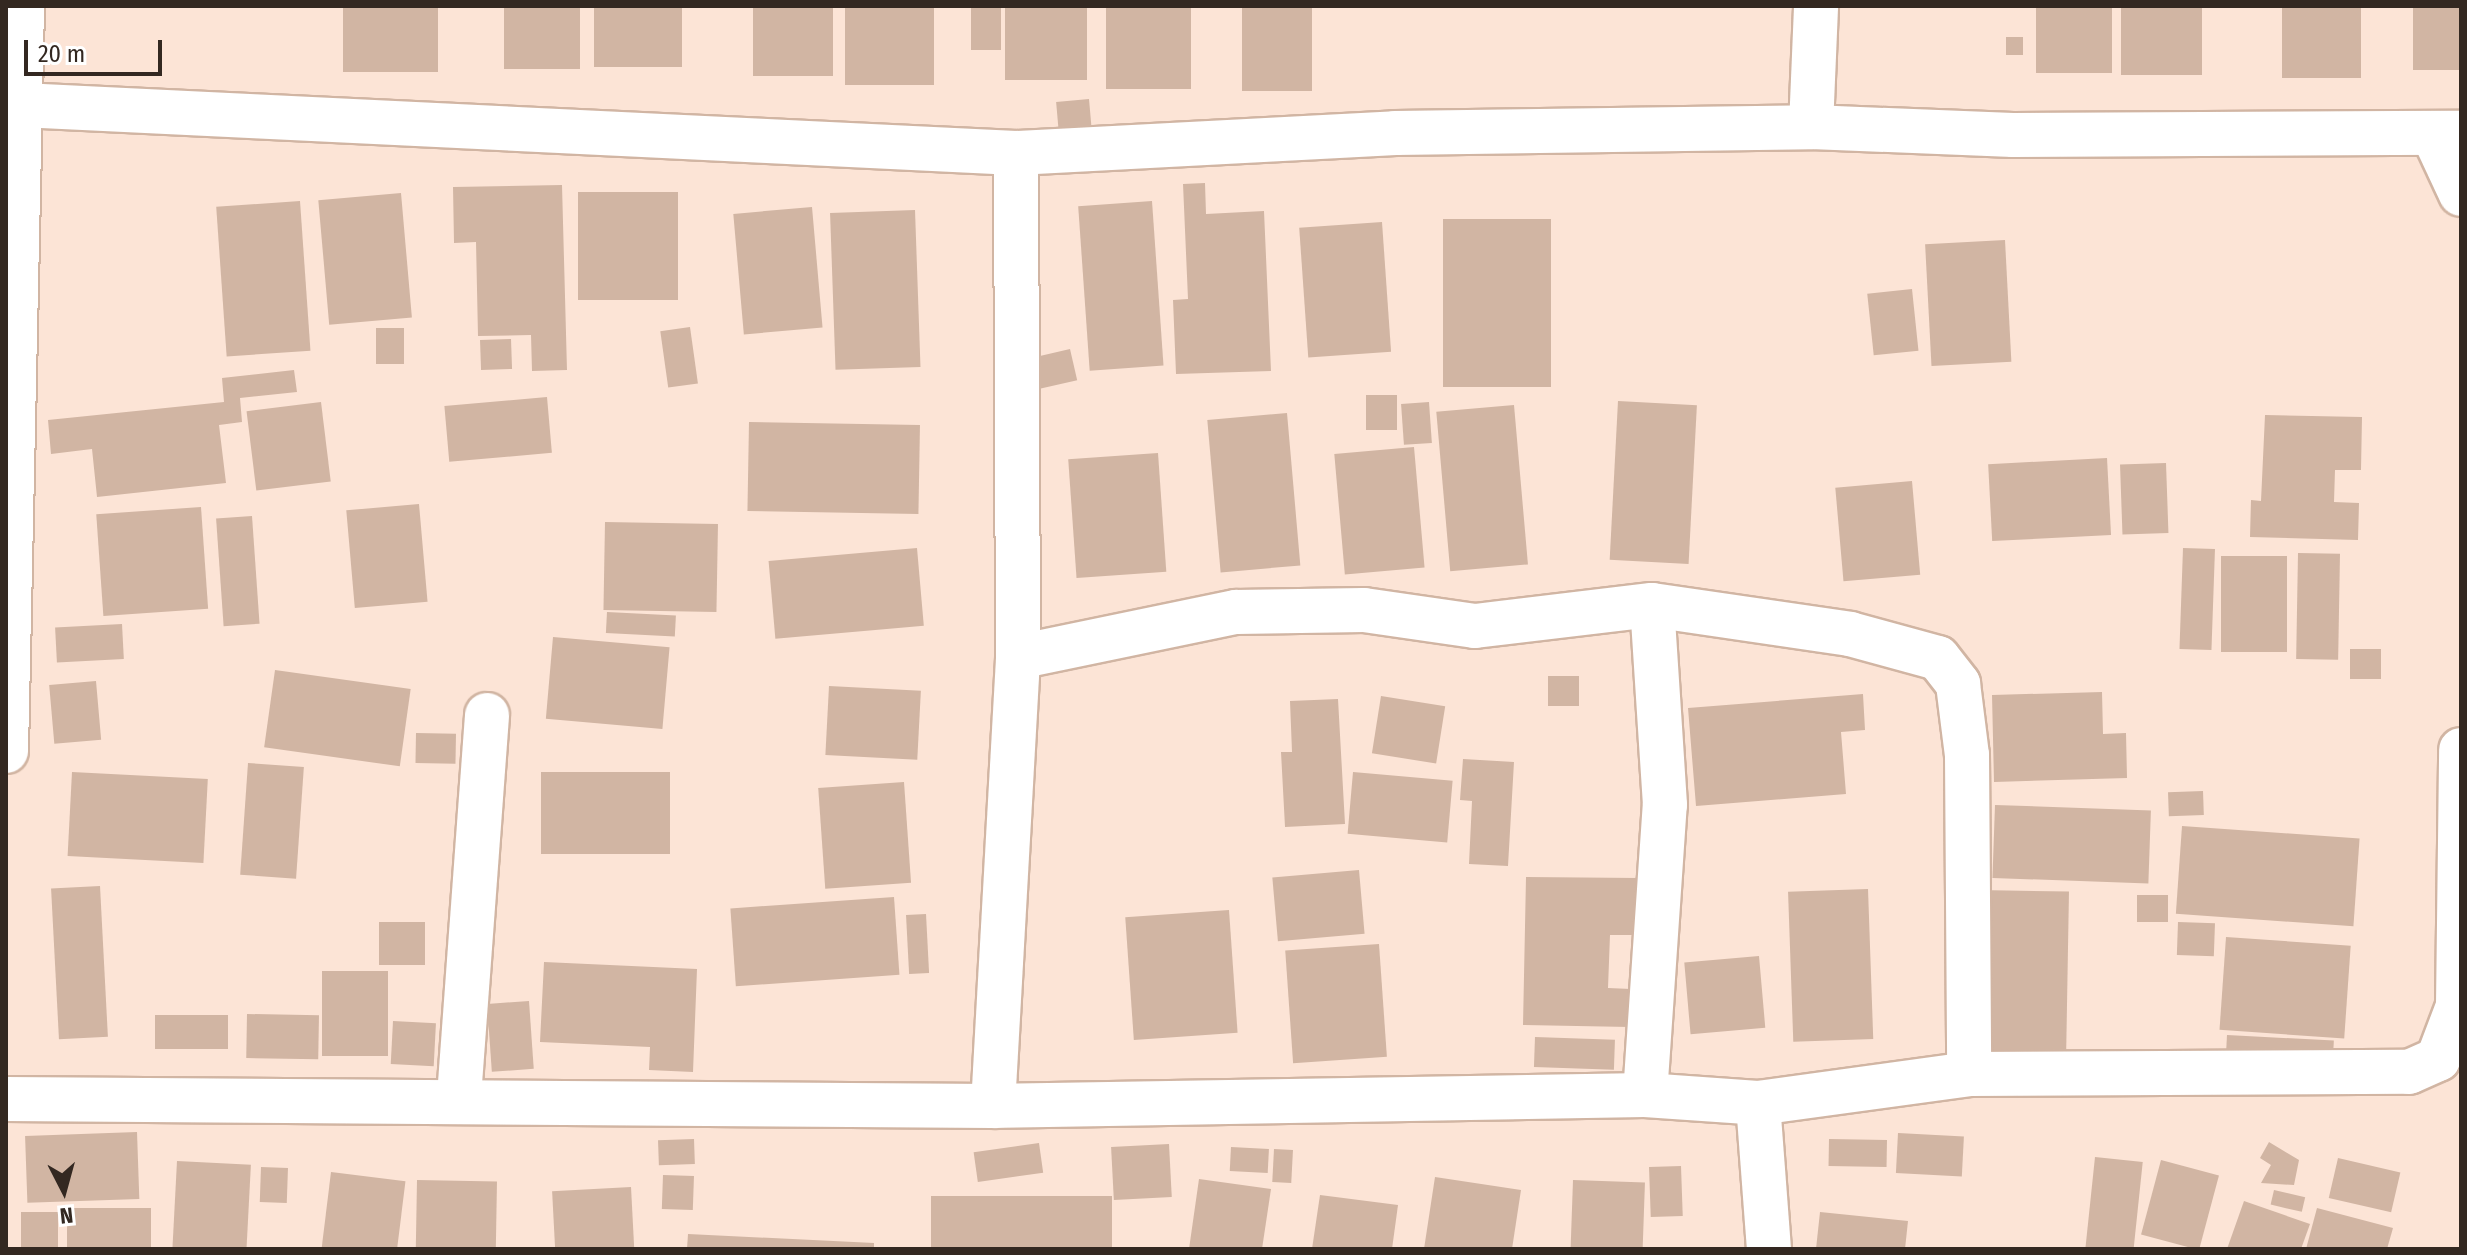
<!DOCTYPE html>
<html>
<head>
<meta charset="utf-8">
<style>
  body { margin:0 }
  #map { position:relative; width:2467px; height:1255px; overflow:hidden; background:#fce4d6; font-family:"Fira Sans Condensed",sans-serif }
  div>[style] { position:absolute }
  .building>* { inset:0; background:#d1b5a3; transform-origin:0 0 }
  .roads { filter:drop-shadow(2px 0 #d1b5a3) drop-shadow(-2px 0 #d1b5a3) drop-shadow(0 2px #d1b5a3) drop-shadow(0 -2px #d1b5a3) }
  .minor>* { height:44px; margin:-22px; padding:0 22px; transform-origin:22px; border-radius:22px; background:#fff }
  span { translate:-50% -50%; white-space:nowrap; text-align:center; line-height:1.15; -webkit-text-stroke:7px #fff; paint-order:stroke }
  .frame { position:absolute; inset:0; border:8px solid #332821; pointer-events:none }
  .north { position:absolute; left:24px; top:1151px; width:80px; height:80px; -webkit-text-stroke:6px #fff; paint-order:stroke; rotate:174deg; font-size:22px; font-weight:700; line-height:32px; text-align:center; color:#332821 }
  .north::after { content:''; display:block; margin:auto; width:28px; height:36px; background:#332821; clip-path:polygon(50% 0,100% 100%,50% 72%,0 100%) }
  .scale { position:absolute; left:24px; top:40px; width:138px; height:36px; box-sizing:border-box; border:4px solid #332821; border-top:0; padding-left:10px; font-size:24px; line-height:28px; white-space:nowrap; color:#332821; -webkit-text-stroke:6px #fff; paint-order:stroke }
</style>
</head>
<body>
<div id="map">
  <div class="building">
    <div style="left:343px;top:6px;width:95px;height:66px"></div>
    <div style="left:504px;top:6px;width:76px;height:63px"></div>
    <div style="left:594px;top:6px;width:88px;height:61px"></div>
    <div style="left:753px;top:6px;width:80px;height:70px"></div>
    <div style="left:845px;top:6px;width:89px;height:79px"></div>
    <div style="left:971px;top:6px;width:30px;height:44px"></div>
    <div style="left:1005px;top:6px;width:82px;height:74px"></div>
    <div style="left:1106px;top:6px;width:85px;height:83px"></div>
    <div style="left:1242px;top:6px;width:70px;height:85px"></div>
    <div style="left:2036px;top:6px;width:76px;height:67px"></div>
    <div style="left:2121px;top:6px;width:81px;height:69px"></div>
    <div style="left:2282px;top:6px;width:79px;height:72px"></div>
    <div style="left:2413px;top:6px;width:48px;height:64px"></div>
    <div style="left:2006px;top:37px;width:17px;height:18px"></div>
    <div style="left:1089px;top:99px;width:35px;height:33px;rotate:85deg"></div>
    <div style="clip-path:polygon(1205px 183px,1206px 214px,1264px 211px,1271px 371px,1176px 374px,1173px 300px,1188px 299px,1183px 184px)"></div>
    <div style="clip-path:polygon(562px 185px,567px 370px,532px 371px,531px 335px,478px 336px,476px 242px,454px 243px,453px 187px)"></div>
    <div style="left:578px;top:192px;width:100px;height:108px"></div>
    <div style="left:401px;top:193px;width:125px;height:83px;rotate:85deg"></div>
    <div style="left:300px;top:201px;width:150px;height:84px;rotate:86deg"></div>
    <div style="left:1152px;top:201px;width:165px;height:74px;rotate:86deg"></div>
    <div style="left:812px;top:207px;width:121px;height:79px;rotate:85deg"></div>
    <div style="left:915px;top:210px;width:157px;height:85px;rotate:88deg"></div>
    <div style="left:1443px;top:219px;width:108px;height:168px"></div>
    <div style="left:1382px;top:222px;width:130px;height:83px;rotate:86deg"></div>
    <div style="left:2005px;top:240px;width:122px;height:80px;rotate:87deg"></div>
    <div style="left:1912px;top:289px;width:62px;height:45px;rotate:84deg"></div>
    <div style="left:690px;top:327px;width:57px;height:30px;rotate:82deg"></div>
    <div style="left:376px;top:328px;width:28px;height:36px"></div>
    <div style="left:511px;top:339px;width:30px;height:31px;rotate:88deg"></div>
    <div style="left:1070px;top:349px;width:32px;height:43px;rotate:77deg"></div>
    <div style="clip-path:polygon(294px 370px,297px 392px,240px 398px,242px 422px,219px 425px,226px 483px,97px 497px,92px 449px,51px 454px,48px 420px,224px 402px,222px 378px)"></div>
    <div style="left:1366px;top:395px;width:31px;height:35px"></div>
    <div style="left:547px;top:397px;width:56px;height:103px;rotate:85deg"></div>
    <div style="left:1618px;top:401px;width:79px;height:159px;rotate:3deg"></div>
    <div style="left:321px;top:402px;width:80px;height:75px;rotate:83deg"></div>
    <div style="left:1429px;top:402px;width:41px;height:28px;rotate:86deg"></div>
    <div style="left:1514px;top:405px;width:160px;height:78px;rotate:85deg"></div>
    <div style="left:1287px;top:413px;width:153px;height:80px;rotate:85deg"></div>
    <div style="clip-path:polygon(2265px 415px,2362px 417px,2361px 470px,2335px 470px,2334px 502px,2359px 503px,2358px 540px,2250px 537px,2251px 500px,2261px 501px)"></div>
    <div style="left:749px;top:422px;width:171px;height:89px;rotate:1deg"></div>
    <div style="left:1414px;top:447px;width:121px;height:80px;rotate:85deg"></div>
    <div style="left:1158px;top:453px;width:119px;height:90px;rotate:86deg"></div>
    <div style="left:2107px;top:458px;width:77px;height:119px;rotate:87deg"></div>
    <div style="left:2166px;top:463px;width:70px;height:46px;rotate:88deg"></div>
    <div style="left:1912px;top:481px;width:94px;height:77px;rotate:85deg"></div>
    <div style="left:419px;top:504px;width:98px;height:73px;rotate:85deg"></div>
    <div style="left:201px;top:507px;width:102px;height:105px;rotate:86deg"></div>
    <div style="left:252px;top:516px;width:108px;height:36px;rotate:86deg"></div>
    <div style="left:605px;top:522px;width:113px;height:88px;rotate:1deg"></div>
    <div style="left:917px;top:548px;width:78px;height:149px;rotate:85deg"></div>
    <div style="left:2183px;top:548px;width:32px;height:101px;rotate:2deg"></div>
    <div style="left:2298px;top:553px;width:42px;height:106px;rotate:1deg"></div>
    <div style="left:2221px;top:556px;width:66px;height:96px"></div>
    <div style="left:607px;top:612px;width:69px;height:21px;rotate:3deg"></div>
    <div style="left:122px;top:624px;width:35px;height:67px;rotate:87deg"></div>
    <div style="left:553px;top:637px;width:117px;height:82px;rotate:5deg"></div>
    <div style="left:2381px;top:649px;width:30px;height:31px;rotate:90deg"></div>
    <div style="left:275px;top:670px;width:137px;height:78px;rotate:8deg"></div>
    <div style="left:1548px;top:676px;width:31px;height:30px"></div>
    <div style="left:96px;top:681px;width:59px;height:47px;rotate:85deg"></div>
    <div style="left:829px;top:686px;width:92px;height:69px;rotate:3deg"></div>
    <div style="clip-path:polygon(2102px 692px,2103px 734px,2126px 733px,2127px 778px,1994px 782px,1992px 695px)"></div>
    <div style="clip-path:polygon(1863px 694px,1865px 730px,1841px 732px,1846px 794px,1696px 806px,1688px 708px)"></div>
    <div style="left:1381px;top:696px;width:65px;height:58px;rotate:9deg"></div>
    <div style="clip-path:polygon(1338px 699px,1345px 824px,1285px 827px,1281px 752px,1292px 752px,1290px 701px)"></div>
    <div style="left:416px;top:733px;width:40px;height:30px;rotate:1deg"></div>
    <div style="clip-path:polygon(1463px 759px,1514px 762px,1508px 866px,1469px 864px,1472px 801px,1460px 800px)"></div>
    <div style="left:248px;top:763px;width:56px;height:112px;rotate:4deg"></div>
    <div style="left:72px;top:772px;width:136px;height:84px;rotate:3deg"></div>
    <div style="left:541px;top:772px;width:129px;height:82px"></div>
    <div style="left:1353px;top:772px;width:100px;height:62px;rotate:5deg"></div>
    <div style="left:904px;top:782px;width:101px;height:86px;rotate:86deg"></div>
    <div style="left:2203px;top:791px;width:24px;height:35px;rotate:88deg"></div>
    <div style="left:1995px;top:805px;width:156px;height:73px;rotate:2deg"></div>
    <div style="left:2182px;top:826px;width:178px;height:88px;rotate:4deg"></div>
    <div style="left:1359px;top:870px;width:64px;height:87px;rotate:85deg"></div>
    <div style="clip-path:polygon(1526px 877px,1638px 878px,1637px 935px,1610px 935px,1608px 988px,1631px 989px,1630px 1027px,1523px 1025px)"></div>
    <div style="left:100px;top:886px;width:151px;height:49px;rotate:87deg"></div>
    <div style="left:1868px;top:889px;width:150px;height:80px;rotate:88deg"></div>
    <div style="left:1979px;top:890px;width:90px;height:164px;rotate:1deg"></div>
    <div style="left:2168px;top:895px;width:27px;height:31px;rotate:90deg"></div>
    <div style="left:894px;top:897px;width:78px;height:164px;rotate:86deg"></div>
    <div style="left:1229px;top:910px;width:123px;height:104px;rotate:86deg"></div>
    <div style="left:926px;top:914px;width:59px;height:20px;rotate:87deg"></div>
    <div style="left:379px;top:922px;width:46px;height:43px"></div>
    <div style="left:2178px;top:922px;width:37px;height:33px;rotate:2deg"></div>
    <div style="left:2226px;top:937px;width:125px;height:93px;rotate:4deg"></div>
    <div style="left:1379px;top:944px;width:113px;height:94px;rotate:86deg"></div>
    <div style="left:1759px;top:956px;width:72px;height:75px;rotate:85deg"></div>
    <div style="clip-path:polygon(544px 962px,697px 969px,693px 1072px,649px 1070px,650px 1047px,540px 1042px)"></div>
    <div style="left:322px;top:971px;width:66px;height:85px"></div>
    <div style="left:529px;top:1001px;width:68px;height:42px;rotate:86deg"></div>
    <div style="left:247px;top:1014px;width:72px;height:44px;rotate:1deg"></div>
    <div style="left:228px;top:1015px;width:34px;height:73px;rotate:90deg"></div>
    <div style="left:393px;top:1021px;width:43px;height:43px;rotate:3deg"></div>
    <div style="left:2227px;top:1035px;width:107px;height:28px;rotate:3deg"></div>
    <div style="left:1535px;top:1037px;width:80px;height:30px;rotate:2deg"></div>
    <div style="left:137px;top:1132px;width:67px;height:112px;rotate:88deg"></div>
    <div style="left:1898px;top:1133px;width:66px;height:40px;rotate:3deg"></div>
    <div style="left:694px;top:1139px;width:25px;height:36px;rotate:88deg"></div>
    <div style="left:1829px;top:1139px;width:58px;height:27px;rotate:1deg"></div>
    <div style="clip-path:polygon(2269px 1142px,2299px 1160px,2294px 1185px,2261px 1183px,2271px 1165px,2260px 1158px)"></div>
    <div style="left:1039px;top:1143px;width:30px;height:66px;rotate:82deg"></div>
    <div style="left:1169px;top:1144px;width:53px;height:58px;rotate:87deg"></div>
    <div style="left:1231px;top:1147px;width:38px;height:24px;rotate:3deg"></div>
    <div style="left:1274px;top:1149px;width:19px;height:33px;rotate:3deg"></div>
    <div style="left:2095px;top:1157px;width:48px;height:93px;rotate:6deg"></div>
    <div style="left:2338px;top:1158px;width:64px;height:41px;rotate:13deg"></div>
    <div style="left:2161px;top:1160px;width:60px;height:77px;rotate:15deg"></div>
    <div style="left:177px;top:1161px;width:74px;height:88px;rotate:3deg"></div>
    <div style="left:1681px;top:1166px;width:50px;height:32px;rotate:88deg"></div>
    <div style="left:261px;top:1167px;width:27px;height:35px;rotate:2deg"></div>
    <div style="left:331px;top:1172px;width:75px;height:78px;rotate:7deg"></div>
    <div style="left:663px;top:1175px;width:31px;height:34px;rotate:2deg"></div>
    <div style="clip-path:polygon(1435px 1177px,1521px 1190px,1512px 1249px,1424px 1249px)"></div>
    <div style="clip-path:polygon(1199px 1179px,1271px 1189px,1262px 1249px,1189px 1249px)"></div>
    <div style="left:417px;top:1180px;width:80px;height:69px;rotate:1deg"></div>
    <div style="left:1573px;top:1180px;width:72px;height:69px;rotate:2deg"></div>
    <div style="left:631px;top:1187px;width:62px;height:79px;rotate:87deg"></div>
    <div style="left:2274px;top:1190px;width:32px;height:15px;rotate:13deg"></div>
    <div style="clip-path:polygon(1320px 1195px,1398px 1205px,1392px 1249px,1312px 1249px)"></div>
    <div style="left:931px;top:1196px;width:181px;height:53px"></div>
    <div style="clip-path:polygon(2244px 1201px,2310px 1224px,2301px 1249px,2227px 1249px)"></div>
    <div style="left:67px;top:1208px;width:84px;height:41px"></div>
    <div style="clip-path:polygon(2317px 1208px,2393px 1228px,2387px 1249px,2306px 1249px)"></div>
    <div style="left:21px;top:1212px;width:37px;height:37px"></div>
    <div style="clip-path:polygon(1820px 1212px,1908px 1221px,1905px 1249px,1816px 1249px)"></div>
    <div style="clip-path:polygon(688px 1234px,874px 1243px,874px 1249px,687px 1249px)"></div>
  </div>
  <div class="roads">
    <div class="minor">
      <div style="left:21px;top:105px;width:996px;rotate:2.76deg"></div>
      <div style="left:1016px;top:153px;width:380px;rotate:-3deg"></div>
      <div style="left:1395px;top:133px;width:416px;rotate:-0.8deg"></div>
      <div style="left:1811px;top:127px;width:202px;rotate:2.3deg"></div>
      <div style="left:2013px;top:135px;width:448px;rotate:-0.3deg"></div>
      <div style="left:1811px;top:127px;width:121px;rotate:-87.6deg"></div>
      <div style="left:2433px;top:134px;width:66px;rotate:65deg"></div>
      <div style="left:1018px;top:657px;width:223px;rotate:-11.7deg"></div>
      <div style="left:1236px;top:612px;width:128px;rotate:-0.9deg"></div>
      <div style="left:1364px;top:610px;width:112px;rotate:8.2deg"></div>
      <div style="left:1475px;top:626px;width:178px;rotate:-6.8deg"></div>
      <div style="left:1652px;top:605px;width:200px;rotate:8.3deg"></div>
      <div style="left:1850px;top:634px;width:91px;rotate:15.3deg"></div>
      <div style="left:1938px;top:658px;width:33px;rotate:52deg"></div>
      <div style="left:1958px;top:684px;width:72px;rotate:82.8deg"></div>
      <div style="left:1967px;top:755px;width:319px;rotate:89.6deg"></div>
      <div style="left:6px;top:751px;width:745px;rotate:-88.77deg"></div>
      <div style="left:1645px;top:1095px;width:291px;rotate:-86.1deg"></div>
      <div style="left:1665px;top:805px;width:200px;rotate:-93.7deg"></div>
      <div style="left:459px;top:1097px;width:383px;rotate:-85.8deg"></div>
      <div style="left:6px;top:1099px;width:987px;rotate:0.41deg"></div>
      <div style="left:993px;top:1106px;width:652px;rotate:-0.97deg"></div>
      <div style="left:1645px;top:1095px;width:113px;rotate:4deg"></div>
      <div style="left:1758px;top:1103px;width:213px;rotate:-7.8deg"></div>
      <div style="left:1969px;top:1074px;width:440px;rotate:-0.3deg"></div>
      <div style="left:2409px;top:1072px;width:32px;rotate:-24deg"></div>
      <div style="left:2438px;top:1059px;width:57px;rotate:-69.3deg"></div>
      <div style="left:2458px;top:1006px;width:256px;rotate:-89.3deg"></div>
      <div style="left:1758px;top:1103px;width:146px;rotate:85.7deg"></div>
      <div style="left:993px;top:1106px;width:450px;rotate:-86.8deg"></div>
      <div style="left:1018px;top:657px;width:504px;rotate:-90.23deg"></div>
    </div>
  </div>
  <div class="frame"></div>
  <div class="north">N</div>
  <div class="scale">20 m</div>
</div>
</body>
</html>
